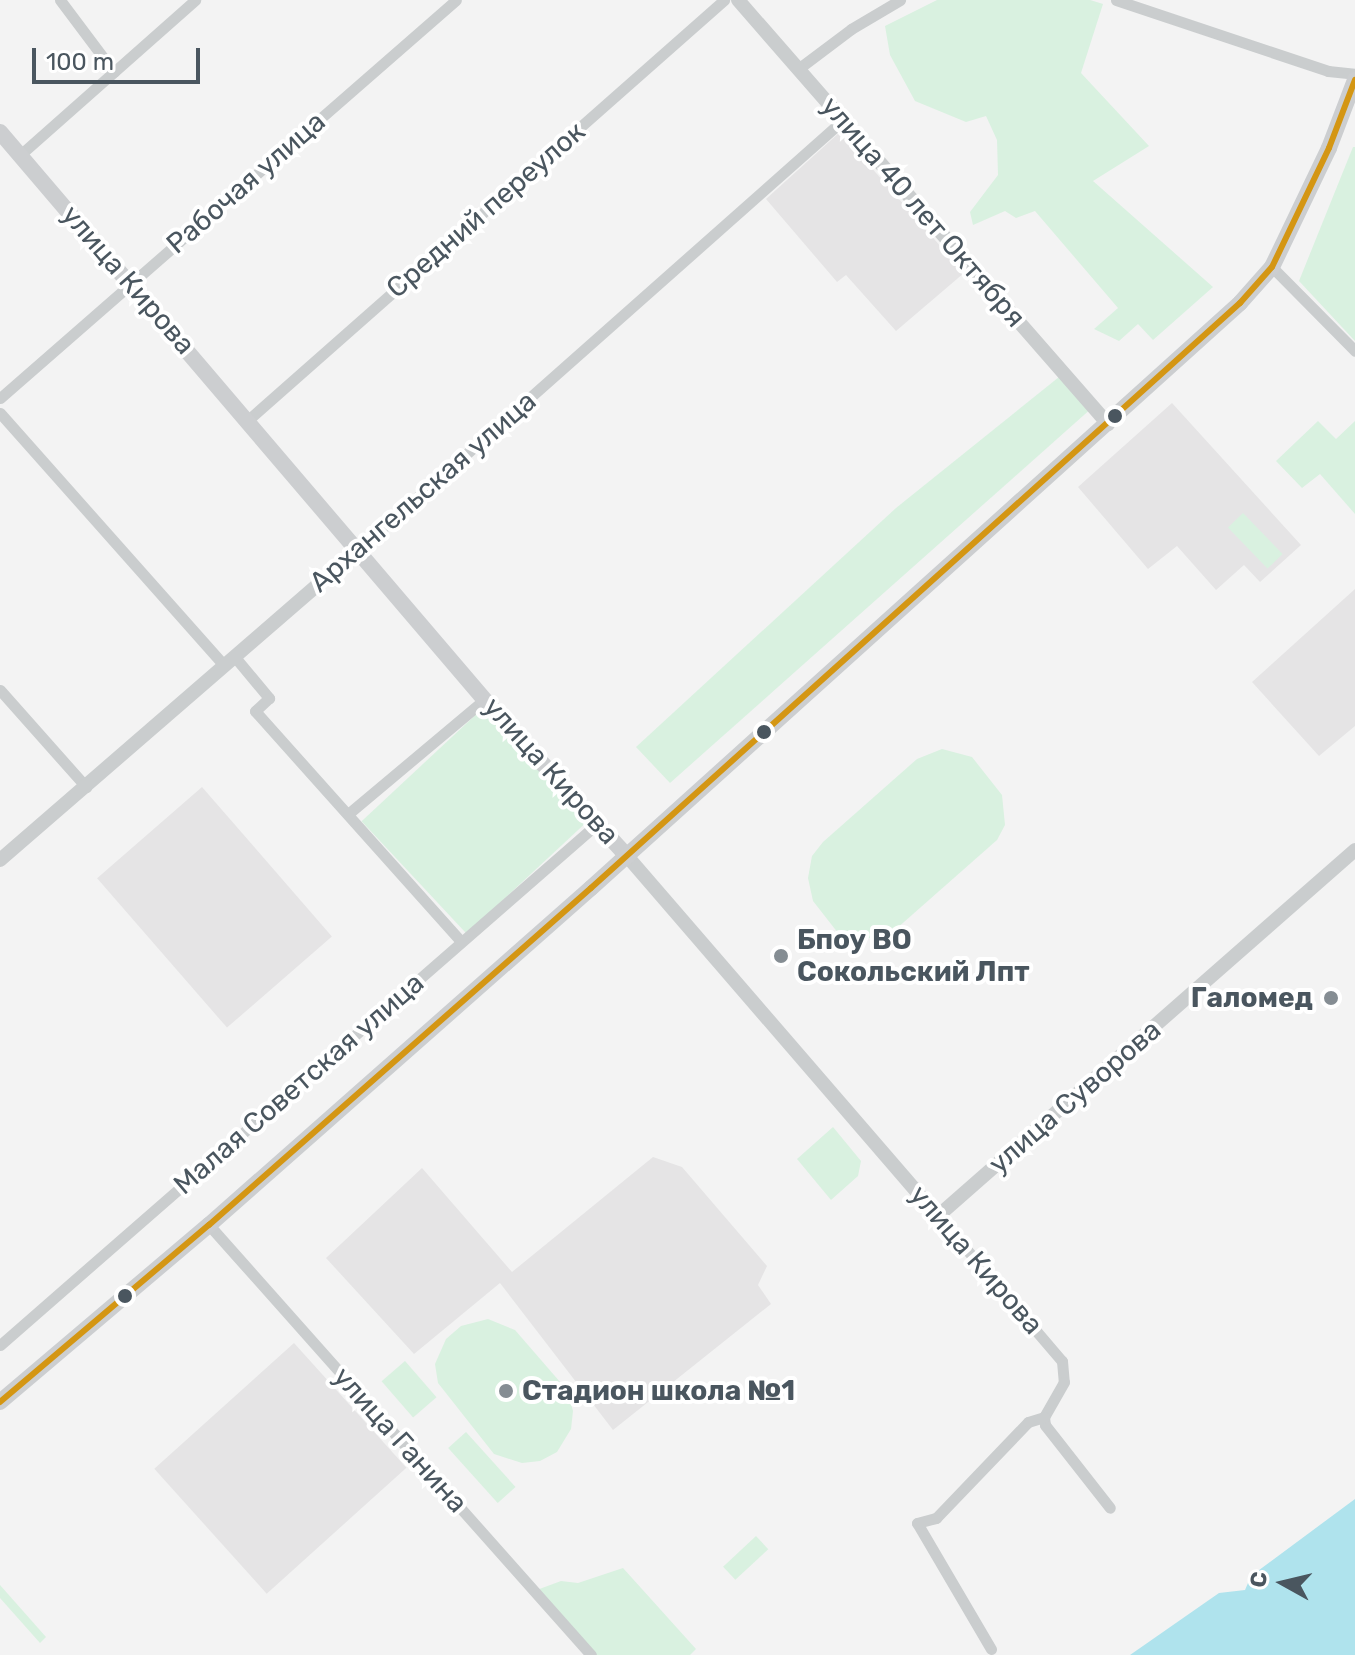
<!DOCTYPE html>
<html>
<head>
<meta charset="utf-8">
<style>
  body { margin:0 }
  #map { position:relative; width:1355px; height:1655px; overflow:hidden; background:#f3f3f3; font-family:Rubik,sans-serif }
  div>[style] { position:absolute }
  .education>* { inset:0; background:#e5e4e5; transform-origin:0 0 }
  .green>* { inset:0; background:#d9f1e0; transform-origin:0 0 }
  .water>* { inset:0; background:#afe3ed }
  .minor>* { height:11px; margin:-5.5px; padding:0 5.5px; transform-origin:5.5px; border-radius:5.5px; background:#cacdce }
  .tertiary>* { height:14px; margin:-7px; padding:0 7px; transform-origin:7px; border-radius:7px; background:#cacdce }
  .secondary>* { height:16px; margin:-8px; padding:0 8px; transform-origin:8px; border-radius:8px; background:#ccced0 }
  .bus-1>* { height:6px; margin:-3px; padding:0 3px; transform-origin:3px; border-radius:3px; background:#d49613 }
  .dots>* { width:22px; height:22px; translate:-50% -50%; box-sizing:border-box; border:4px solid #fff; border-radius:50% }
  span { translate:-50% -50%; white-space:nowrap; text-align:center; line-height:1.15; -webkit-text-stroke:8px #fff; paint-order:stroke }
  .street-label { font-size:28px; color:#4a565f }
  .poi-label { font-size:28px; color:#4a565f; font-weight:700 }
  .left { translate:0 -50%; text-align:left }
  .right { translate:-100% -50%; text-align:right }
  .north { position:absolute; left:1243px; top:1543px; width:80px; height:80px; -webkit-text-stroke:6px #fff; paint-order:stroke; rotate:278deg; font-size:22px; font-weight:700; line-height:32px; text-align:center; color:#4a565f }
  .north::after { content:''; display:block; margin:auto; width:28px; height:36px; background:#4a565f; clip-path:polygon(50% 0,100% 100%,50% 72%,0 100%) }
  .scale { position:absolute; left:32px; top:48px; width:168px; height:36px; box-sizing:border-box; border:4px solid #4a565f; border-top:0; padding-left:10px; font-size:24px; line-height:28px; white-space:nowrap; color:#4a565f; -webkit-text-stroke:6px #fff; paint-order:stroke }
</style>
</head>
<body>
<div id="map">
  <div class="education">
    <div style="clip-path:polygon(840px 132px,964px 273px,896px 331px,846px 275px,837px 282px,766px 199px)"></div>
    <div style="clip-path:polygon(1172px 403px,1301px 545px,1260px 582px,1244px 565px,1216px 590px,1177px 546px,1148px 569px,1078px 487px)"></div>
    <div style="clip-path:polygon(1355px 589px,1355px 726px,1319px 756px,1252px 682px)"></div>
    <div style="left:202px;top:787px;width:198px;height:139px;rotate:49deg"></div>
    <div style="clip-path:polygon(653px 1157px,682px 1167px,767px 1266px,758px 1285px,771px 1304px,613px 1430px,500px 1283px,414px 1354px,326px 1258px,422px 1168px,512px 1272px)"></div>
    <div style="left:294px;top:1343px;width:168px;height:188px;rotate:48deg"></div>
  </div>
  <div class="green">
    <div style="clip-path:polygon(937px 0,1090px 0,1103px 4px,1081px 73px,1149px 146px,1093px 181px,1213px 287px,1153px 340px,1138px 324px,1119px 341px,1094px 329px,1118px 308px,1035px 211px,1016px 218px,1005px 211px,973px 225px,970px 212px,998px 175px,997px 140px,986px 116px,966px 122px,915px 101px,890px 55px,885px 26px)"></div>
    <div style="clip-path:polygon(1353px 147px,1355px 147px,1355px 341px,1299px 281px)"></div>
    <div style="clip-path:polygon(1064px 373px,1093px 407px,670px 783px,636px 747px,896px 508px)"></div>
    <div style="clip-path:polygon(1318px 421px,1336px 439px,1355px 421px,1355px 514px,1320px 474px,1302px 488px,1276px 461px)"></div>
    <div style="left:1243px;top:513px;width:57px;height:21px;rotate:46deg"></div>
    <div style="left:483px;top:708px;width:154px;height:166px;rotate:47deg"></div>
    <div style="clip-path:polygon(942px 749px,972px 757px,1002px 795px,1005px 825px,997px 840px,887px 937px,851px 939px,838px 933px,813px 901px,808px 878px,812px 856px,823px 842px,917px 759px)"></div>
    <div style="clip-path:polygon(833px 1127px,861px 1161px,858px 1176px,831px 1200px,797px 1159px)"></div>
    <div style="clip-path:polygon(488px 1319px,515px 1330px,567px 1390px,573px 1411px,571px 1429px,557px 1452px,540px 1461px,522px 1463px,494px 1454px,438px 1383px,435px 1364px,446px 1339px,461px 1326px)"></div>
    <div style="left:405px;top:1361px;width:48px;height:31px;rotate:49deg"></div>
    <div style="left:466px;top:1432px;width:74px;height:24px;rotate:48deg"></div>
    <div style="left:756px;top:1536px;width:18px;height:45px;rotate:47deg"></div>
    <div style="clip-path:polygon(623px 1568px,696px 1649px,690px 1655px,591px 1655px,534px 1591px,561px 1581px,578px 1583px)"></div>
    <div style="clip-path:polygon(0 1585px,46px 1637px,40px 1643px,0 1598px)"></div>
  </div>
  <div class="water">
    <div style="clip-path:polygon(1355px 1499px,1355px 1655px,1130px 1655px,1219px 1593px,1245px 1590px,1251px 1576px)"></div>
  </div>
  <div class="minor">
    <div style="left:60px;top:0;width:90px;rotate:53.1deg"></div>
    <div style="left:1116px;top:0;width:224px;rotate:18.5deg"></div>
    <div style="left:1328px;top:71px;width:27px;rotate:6deg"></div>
    <div style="left:798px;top:69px;width:66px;rotate:-37deg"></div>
    <div style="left:851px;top:29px;width:57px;rotate:-30.6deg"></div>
    <div style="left:20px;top:155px;width:234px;rotate:-41.5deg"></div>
    <div style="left:1272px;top:267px;width:118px;rotate:45.3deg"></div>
    <div style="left:0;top:398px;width:605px;rotate:-41.11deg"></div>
    <div style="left:0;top:413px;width:337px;rotate:48.4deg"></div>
    <div style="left:248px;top:420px;width:635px;rotate:-41.42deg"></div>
    <div style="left:358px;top:550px;width:648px;rotate:-41.56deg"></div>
    <div style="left:234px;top:656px;width:55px;rotate:50.2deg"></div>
    <div style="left:269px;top:698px;width:19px;rotate:137deg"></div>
    <div style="left:255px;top:711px;width:309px;rotate:48.2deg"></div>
    <div style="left:0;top:690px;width:130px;rotate:48.4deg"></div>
    <div style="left:348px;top:814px;width:179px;rotate:-40deg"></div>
    <div style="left:938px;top:1216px;width:191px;rotate:49.5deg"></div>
    <div style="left:1062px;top:1361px;width:21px;rotate:85deg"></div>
    <div style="left:1064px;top:1382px;width:40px;rotate:119.7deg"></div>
    <div style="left:209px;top:1225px;width:575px;rotate:48.38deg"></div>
    <div style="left:0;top:1345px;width:794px;rotate:-41.12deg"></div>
    <div style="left:1044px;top:1417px;width:8px;rotate:83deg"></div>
    <div style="left:1045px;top:1425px;width:105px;rotate:51.9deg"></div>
    <div style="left:991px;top:1649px;width:146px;rotate:-120.4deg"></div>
    <div style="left:917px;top:1523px;width:20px;rotate:-15deg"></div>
    <div style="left:936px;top:1518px;width:133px;rotate:-46.2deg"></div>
    <div style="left:1028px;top:1422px;width:17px;rotate:-17deg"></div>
  </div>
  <div class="tertiary">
    <div style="left:738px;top:0;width:563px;rotate:48.89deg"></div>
    <div style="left:627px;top:856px;width:476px;rotate:49.2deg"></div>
    <div style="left:938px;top:1216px;width:555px;rotate:-41.27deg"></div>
    <div style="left:0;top:860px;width:474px;rotate:-40.9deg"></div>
  </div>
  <div class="secondary">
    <div style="left:0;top:132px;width:753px;rotate:49.52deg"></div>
    <div style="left:489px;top:705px;width:205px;rotate:47.6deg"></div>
    <div style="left:0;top:1402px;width:274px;rotate:-40.3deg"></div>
    <div style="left:209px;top:1225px;width:509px;rotate:-41.42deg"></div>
    <div style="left:591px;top:888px;width:874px;rotate:-42.03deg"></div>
    <div style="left:1240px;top:303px;width:48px;rotate:-48.4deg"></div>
    <div style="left:1272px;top:267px;width:132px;rotate:-64.4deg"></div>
    <div style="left:1329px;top:148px;width:73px;rotate:-69.1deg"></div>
  </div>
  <div class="bus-1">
    <div style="left:0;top:1402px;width:274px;rotate:-40.3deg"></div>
    <div style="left:209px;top:1225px;width:509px;rotate:-41.42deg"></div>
    <div style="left:591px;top:888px;width:874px;rotate:-42.03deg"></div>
    <div style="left:1240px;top:303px;width:48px;rotate:-48.4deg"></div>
    <div style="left:1272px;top:267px;width:132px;rotate:-64.4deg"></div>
    <div style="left:1329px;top:148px;width:73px;rotate:-69.1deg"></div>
  </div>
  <div class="dots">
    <div style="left:1115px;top:416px;background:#4a565f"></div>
    <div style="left:764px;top:732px;background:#4a565f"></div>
    <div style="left:781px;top:956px;background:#858d93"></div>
    <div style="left:1331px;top:998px;background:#858d93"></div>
    <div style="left:125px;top:1296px;background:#4a565f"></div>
    <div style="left:506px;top:1391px;background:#858d93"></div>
  </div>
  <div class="street-label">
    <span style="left:246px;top:183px;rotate:-41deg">Рабочая улица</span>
    <span style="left:486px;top:210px;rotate:-41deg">Средний переулок</span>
    <span style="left:923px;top:212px;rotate:49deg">улица 40 лет Октября</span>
    <span style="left:128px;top:280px;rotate:49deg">улица Кирова</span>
    <span style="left:423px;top:492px;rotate:-41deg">Архангельская улица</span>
    <span style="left:551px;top:771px;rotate:48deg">улица Кирова</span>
    <span style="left:299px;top:1084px;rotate:-41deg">Малая Советская улица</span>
    <span style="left:1075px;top:1097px;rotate:-41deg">улица Суворова</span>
    <span style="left:976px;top:1260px;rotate:49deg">улица Кирова</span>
    <span style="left:400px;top:1440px;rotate:48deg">улица Ганина</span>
  </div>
  <div class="poi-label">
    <span class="left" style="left:797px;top:956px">Бпоу ВО<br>Сокольский Лпт</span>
    <span class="right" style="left:1313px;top:998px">Галомед</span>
    <span class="left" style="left:522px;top:1391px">Стадион школа №1</span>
  </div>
  <div class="north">С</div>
  <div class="scale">100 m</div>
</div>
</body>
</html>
